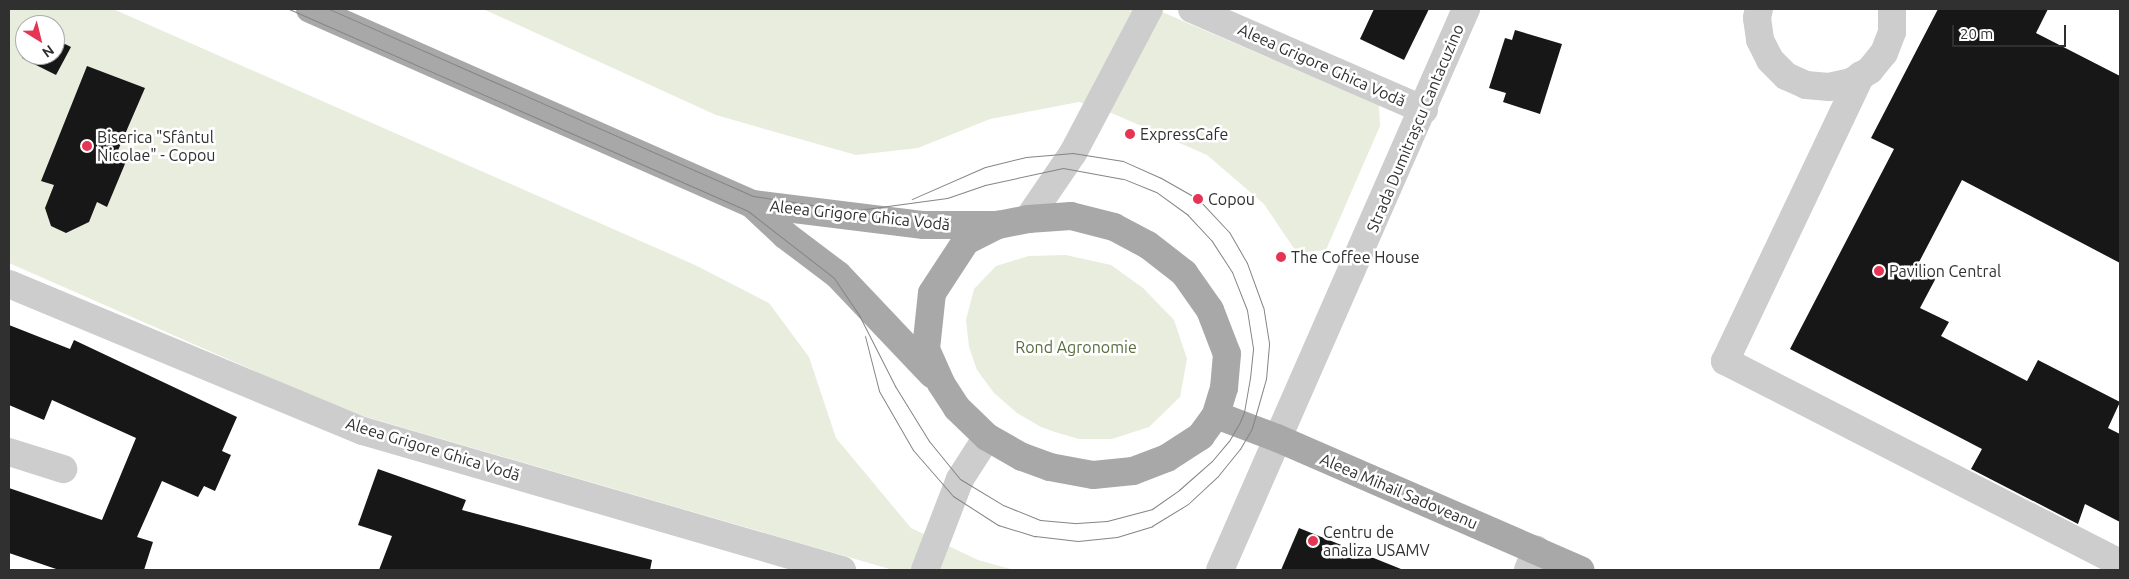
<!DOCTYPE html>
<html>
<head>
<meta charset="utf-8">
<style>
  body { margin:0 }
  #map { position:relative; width:2129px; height:579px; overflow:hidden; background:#fff; font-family:Ubuntu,sans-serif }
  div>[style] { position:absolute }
  .green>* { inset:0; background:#e8edde }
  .building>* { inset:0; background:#171717 }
  .minor>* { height:28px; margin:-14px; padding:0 14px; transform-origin:14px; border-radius:14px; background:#cdcdcd }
  .major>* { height:28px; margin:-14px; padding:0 14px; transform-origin:14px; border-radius:14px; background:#a8a8a8 }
  .tram>* { height:1px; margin:-0.5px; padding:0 0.5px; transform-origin:0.5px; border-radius:0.5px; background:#858585 }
  .dots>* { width:14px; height:14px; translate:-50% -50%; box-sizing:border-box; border:2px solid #fff; border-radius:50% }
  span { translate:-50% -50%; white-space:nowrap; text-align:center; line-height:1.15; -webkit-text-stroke:5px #fff; paint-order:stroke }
  .street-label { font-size:16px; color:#303030 }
  .poi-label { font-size:16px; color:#303030 }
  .left { translate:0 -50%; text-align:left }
  .park-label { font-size:16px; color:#596d3d }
  .frame { position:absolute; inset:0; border:10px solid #303030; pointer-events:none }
  .north { position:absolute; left:15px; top:15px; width:50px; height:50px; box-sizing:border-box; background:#fff; border:1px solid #acacac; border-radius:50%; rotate:144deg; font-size:14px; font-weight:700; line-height:20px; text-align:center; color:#303030 }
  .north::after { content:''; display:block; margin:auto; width:18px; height:22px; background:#e63455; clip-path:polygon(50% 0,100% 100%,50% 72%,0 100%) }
  .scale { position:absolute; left:1952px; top:25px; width:114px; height:22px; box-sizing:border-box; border:2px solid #303030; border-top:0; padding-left:6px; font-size:15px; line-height:18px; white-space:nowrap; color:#303030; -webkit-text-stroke:4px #fff; paint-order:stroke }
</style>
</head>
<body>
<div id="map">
  <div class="green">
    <div style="clip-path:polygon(evenodd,9px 9px,113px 9px,695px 265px,769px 303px,809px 357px,836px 438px,911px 528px,978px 560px,1014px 570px,893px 570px,346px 411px,9px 263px,9px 9px,25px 25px,55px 25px,55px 55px,25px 55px,25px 25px)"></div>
    <div style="clip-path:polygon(483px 9px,1155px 9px,1379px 105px,1380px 126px,1326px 250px,1297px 253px,1264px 204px,1207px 155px,1114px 114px,1079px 102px,990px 119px,918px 148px,856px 155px,716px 115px)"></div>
    <div style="clip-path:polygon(1066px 255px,1111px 265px,1143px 288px,1174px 320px,1187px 359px,1180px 397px,1149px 427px,1112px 439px,1079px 439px,1055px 432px,1041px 427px,1017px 413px,994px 393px,977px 370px,969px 347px,966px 320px,974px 289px,996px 266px,1029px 256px)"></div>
  </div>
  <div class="building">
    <div style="clip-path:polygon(1374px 9px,1429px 9px,1404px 60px,1360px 39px)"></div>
    <div style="clip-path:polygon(1938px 9px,2048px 9px,2036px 33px,2120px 76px,2120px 263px,1962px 180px,1917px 266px,1937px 276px,1920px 308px,1949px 322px,1941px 336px,2027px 381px,2038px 360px,2120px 402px,2108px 428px,2120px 434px,2120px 522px,2085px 504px,2078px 524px,1971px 469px,1982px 449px,1790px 349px,1894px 149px,1871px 138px)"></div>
    <div style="clip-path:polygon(1515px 30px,1562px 44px,1540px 114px,1503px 102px,1506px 93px,1489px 88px,1505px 38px,1512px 40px)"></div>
    <div style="clip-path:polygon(55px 39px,71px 47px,56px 75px,22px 58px,25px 52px,25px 55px,55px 55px)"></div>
    <div style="clip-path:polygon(87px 66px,145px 88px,116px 155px,127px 159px,107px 207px,97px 202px,89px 222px,66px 233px,51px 226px,45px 208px,54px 185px,41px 181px)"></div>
    <div style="clip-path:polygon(9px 325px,70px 349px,74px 340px,237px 417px,222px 451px,231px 455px,215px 491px,204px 486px,198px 497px,162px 481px,137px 537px,153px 542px,144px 570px,59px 570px,9px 553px,9px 488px,102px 520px,136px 438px,52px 400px,44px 420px,9px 405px)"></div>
    <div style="clip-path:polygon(378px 469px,466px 500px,462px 510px,652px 560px,650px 570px,379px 570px,392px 536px,358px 525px)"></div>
    <div style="clip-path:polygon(1299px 528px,1401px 569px,1400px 570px,1281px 570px)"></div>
  </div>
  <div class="minor">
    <div style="left:1192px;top:9px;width:253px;rotate:23.5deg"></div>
    <div style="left:1759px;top:9px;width:9px;rotate:103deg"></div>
    <div style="left:1757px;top:18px;width:22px;rotate:82deg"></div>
    <div style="left:1760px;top:40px;width:22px;rotate:63deg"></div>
    <div style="left:1770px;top:60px;width:23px;rotate:45deg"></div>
    <div style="left:1786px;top:76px;width:22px;rotate:24deg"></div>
    <div style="left:1806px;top:85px;width:23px;rotate:5deg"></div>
    <div style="left:1829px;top:87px;width:23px;rotate:-13deg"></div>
    <div style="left:1851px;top:82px;width:22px;rotate:-32deg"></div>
    <div style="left:1870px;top:70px;width:22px;rotate:-51deg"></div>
    <div style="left:1884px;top:53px;width:22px;rotate:-69deg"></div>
    <div style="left:1892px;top:32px;width:23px;rotate:-90deg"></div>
    <div style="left:1861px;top:75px;width:317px;rotate:115.4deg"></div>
    <div style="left:1725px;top:361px;width:444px;rotate:27.1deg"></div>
    <div style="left:1028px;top:219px;width:80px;rotate:-55.7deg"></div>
    <div style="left:1073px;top:153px;width:163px;rotate:-62.2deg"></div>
    <div style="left:9px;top:284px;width:383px;rotate:22.6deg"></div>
    <div style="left:363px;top:431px;width:499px;rotate:16.2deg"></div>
    <div style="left:9px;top:452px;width:57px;rotate:17.5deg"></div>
    <div style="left:925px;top:570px;width:97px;rotate:-69deg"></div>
    <div style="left:960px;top:479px;width:50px;rotate:-57.3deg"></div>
    <div style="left:1220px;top:570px;width:613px;rotate:-66.32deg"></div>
    <div style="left:1528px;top:570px;width:22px;rotate:-68deg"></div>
  </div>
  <div class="major">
    <div style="left:310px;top:9px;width:483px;rotate:23.8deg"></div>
    <div style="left:752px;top:204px;width:173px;rotate:7deg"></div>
    <div style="left:924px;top:225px;width:70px"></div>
    <div style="left:752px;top:204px;width:45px;rotate:43.2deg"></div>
    <div style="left:785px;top:235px;width:66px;rotate:37deg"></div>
    <div style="left:838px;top:275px;width:137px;rotate:46.5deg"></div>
    <div style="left:1071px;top:216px;width:44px;rotate:14.3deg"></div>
    <div style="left:1114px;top:227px;width:38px;rotate:28deg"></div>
    <div style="left:1148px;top:245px;width:46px;rotate:37.9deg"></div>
    <div style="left:1184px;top:273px;width:45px;rotate:54.9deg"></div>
    <div style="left:1210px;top:310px;width:47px;rotate:68.9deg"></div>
    <div style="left:1227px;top:354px;width:34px;rotate:95deg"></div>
    <div style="left:1224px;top:388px;width:28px;rotate:107deg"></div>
    <div style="left:1216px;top:415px;width:26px;rotate:126deg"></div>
    <div style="left:1201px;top:436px;width:40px;rotate:147.1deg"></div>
    <div style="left:1167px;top:458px;width:36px;rotate:159deg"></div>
    <div style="left:1133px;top:471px;width:40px;rotate:174.3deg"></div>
    <div style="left:1093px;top:475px;width:44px;rotate:-169.5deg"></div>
    <div style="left:1050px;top:467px;width:30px;rotate:-160deg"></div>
    <div style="left:1022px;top:457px;width:40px;rotate:-150.3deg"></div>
    <div style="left:987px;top:437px;width:42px;rotate:-136deg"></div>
    <div style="left:957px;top:408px;width:30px;rotate:-123deg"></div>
    <div style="left:941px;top:383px;width:37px;rotate:-114deg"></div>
    <div style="left:926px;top:349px;width:56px;rotate:-83.9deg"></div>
    <div style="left:932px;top:293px;width:62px;rotate:-56.8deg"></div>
    <div style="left:966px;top:241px;width:36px;rotate:-27deg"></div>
    <div style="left:998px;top:225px;width:31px;rotate:-11deg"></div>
    <div style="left:1028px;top:219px;width:43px;rotate:-4deg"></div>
    <div style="left:1216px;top:415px;width:65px;rotate:20.7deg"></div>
    <div style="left:1277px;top:438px;width:331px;rotate:23.5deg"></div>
  </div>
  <div class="tram">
    <div style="left:289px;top:9px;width:501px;rotate:23.75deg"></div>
    <div style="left:748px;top:211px;width:109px;rotate:37.9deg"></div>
    <div style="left:834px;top:278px;width:45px;rotate:56deg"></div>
    <div style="left:859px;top:315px;width:80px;rotate:63.1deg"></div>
    <div style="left:895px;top:386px;width:65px;rotate:58.3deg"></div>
    <div style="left:929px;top:441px;width:49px;rotate:50.8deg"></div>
    <div style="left:960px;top:479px;width:50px;rotate:31.2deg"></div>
    <div style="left:1003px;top:505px;width:40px;rotate:22deg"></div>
    <div style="left:1040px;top:520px;width:37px;rotate:5deg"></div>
    <div style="left:1077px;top:523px;width:30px;rotate:-4deg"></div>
    <div style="left:1107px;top:521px;width:47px;rotate:-14.9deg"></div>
    <div style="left:1152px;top:509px;width:33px;rotate:-35deg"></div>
    <div style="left:1179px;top:490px;width:44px;rotate:-41.3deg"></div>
    <div style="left:1212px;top:461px;width:26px;rotate:-50deg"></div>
    <div style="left:1229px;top:441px;width:20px;rotate:-60deg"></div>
    <div style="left:1239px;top:424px;width:13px;rotate:-67deg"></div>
    <div style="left:1244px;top:412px;width:35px;rotate:-80deg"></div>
    <div style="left:1250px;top:378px;width:30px;rotate:-84deg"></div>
    <div style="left:1253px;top:348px;width:38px;rotate:-99deg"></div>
    <div style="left:1247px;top:310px;width:41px;rotate:-111.5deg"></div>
    <div style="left:1232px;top:272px;width:38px;rotate:-123deg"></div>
    <div style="left:1211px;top:240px;width:34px;rotate:-133deg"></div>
    <div style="left:1188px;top:215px;width:39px;rotate:-144deg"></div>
    <div style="left:1156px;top:192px;width:35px;rotate:-158deg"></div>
    <div style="left:1123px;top:179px;width:61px;rotate:-169.6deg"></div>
    <div style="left:1063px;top:168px;width:80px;rotate:167.7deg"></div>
    <div style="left:985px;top:185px;width:40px;rotate:161.1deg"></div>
    <div style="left:947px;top:198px;width:97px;rotate:172.3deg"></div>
    <div style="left:851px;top:211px;width:99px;rotate:-171.3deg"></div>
    <div style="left:753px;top:196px;width:463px;rotate:-156.2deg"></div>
    <div style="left:865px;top:336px;width:57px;rotate:75.7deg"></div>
    <div style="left:879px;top:391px;width:68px;rotate:60deg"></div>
    <div style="left:913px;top:450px;width:61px;rotate:49deg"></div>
    <div style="left:953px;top:496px;width:54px;rotate:32.8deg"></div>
    <div style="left:998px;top:525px;width:39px;rotate:17deg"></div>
    <div style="left:1035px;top:536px;width:43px;rotate:6.6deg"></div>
    <div style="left:1078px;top:541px;width:39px;rotate:-6deg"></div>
    <div style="left:1117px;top:537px;width:37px;rotate:-17deg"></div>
    <div style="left:1152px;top:526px;width:42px;rotate:-31.4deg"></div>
    <div style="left:1188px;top:504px;width:41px;rotate:-43deg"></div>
    <div style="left:1218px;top:476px;width:35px;rotate:-51deg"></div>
    <div style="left:1240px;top:449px;width:24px;rotate:-60deg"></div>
    <div style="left:1252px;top:428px;width:51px;rotate:-74.1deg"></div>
    <div style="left:1266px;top:379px;width:36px;rotate:-85deg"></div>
    <div style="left:1269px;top:343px;width:36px;rotate:-99deg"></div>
    <div style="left:1263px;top:307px;width:47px;rotate:-110deg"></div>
    <div style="left:1247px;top:263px;width:36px;rotate:-120deg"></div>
    <div style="left:1229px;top:232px;width:45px;rotate:-133.2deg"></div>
    <div style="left:1198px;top:199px;width:43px;rotate:-150.4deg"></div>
    <div style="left:1161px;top:178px;width:42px;rotate:-155.9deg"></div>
    <div style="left:1123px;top:161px;width:51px;rotate:-170.9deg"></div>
    <div style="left:1073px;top:153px;width:47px;rotate:175.1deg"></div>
    <div style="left:1026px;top:157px;width:42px;rotate:166.3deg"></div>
    <div style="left:985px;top:167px;width:80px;rotate:156.3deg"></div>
  </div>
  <div class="dots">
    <div style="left:1130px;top:134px;background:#e63455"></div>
    <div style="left:87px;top:146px;background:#e63455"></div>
    <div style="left:1198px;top:199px;background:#e63455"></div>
    <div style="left:1281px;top:257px;background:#e63455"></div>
    <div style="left:1879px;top:271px;background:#e63455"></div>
    <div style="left:1313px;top:541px;background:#e63455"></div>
  </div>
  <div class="street-label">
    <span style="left:1322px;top:65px;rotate:24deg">Aleea Grigore Ghica Vodă</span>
    <span style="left:1415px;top:128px;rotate:-67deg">Strada Dumitrașcu Cantacuzino</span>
    <span style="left:860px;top:215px;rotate:6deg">Aleea Grigore Ghica Vodă</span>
    <span style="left:433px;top:449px;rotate:17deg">Aleea Grigore Ghica Vodă</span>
    <span style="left:1399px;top:491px;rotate:23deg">Aleea Mihail Sadoveanu</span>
  </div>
  <div class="poi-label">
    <span class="left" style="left:1140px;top:134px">ExpressCafe</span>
    <span class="left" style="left:97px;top:146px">Biserica "Sfântul<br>Nicolae" - Copou</span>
    <span class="left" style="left:1208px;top:199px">Copou</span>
    <span class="left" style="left:1291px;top:257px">The Coffee House</span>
    <span class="left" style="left:1889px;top:271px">Pavilion Central</span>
    <span class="left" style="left:1323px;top:541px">Centru de<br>analiza USAMV</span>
  </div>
  <div class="park-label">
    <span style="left:1076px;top:347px">Rond Agronomie</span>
  </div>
  <div class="frame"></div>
  <div class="north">N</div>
  <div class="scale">20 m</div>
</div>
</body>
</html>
